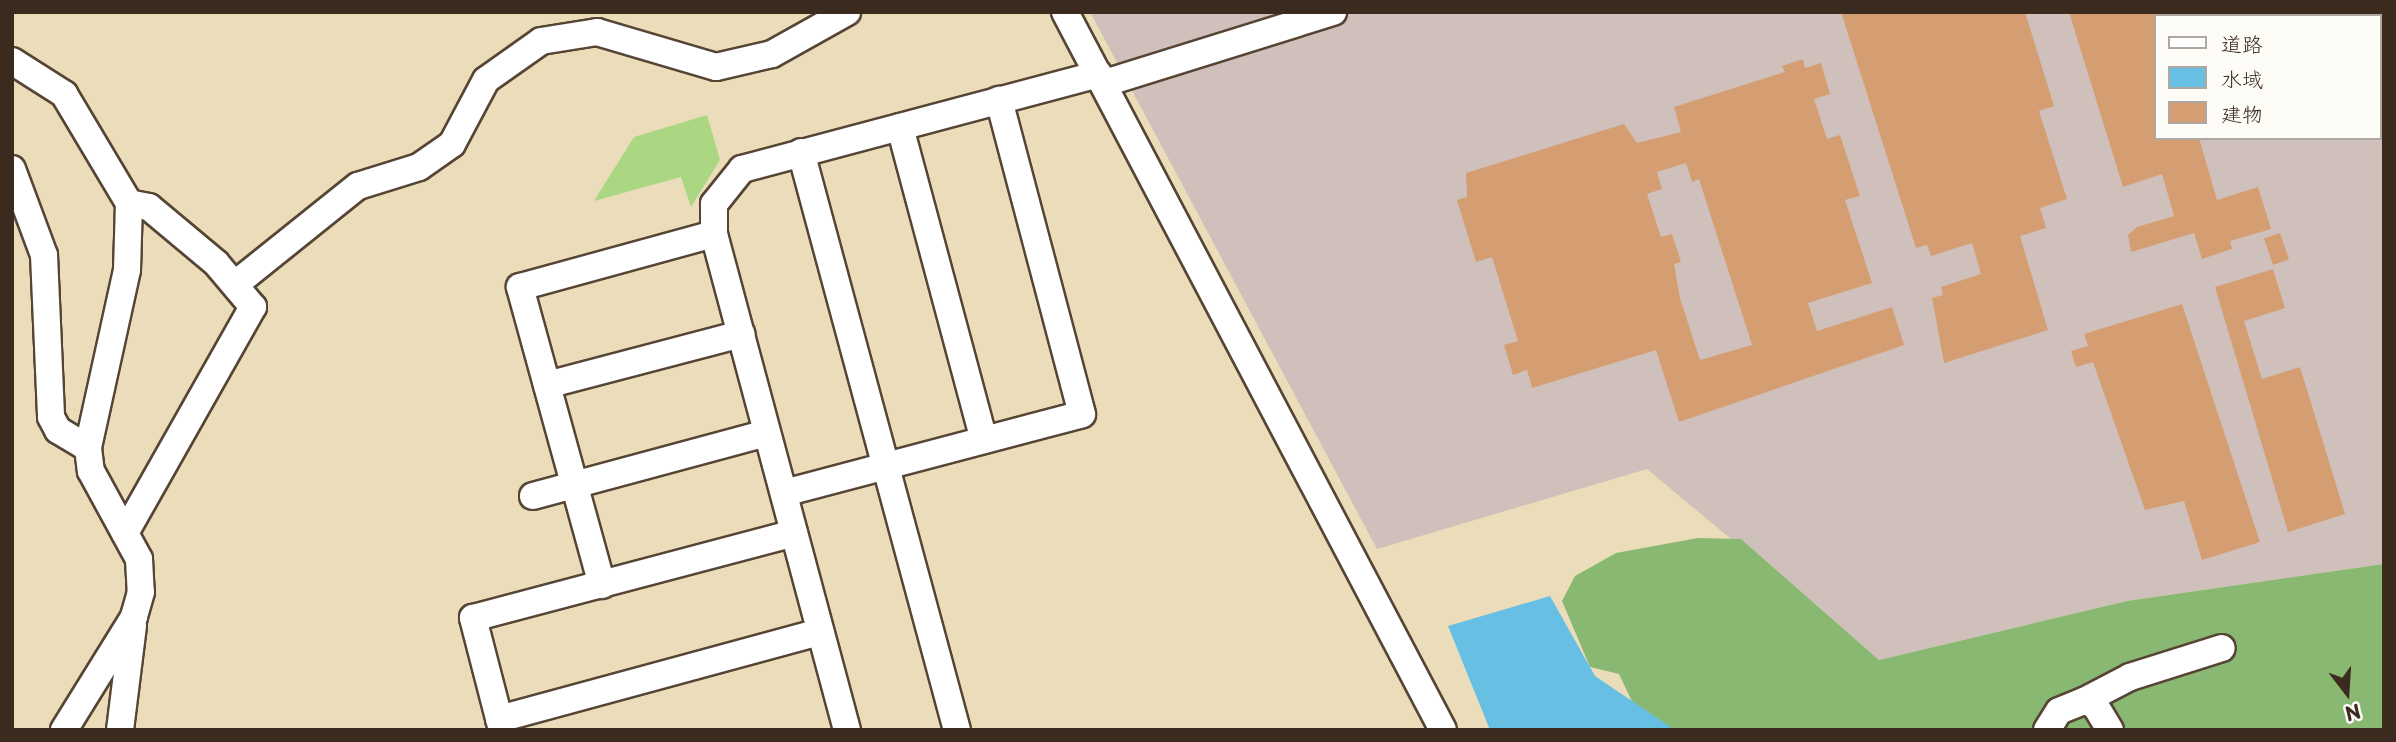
<!DOCTYPE html>
<html>
<head>
<meta charset="utf-8">
<style>
  body { margin:0 }
  #map { position:relative; width:2396px; height:742px; overflow:hidden; background:#ecddba; font-family:"Playpen Sans","Klee One",sans-serif }
  div>[style] { position:absolute }
  .industrial>* { inset:0; background:#cfc0bb }
  .green>* { inset:0; background:#abd783 }
  .forest>* { inset:0; background:#88b871 }
  .water>* { inset:0; background:#67c0e4 }
  .building>* { inset:0; background:#d59e72; transform-origin:0 0 }
  .roads { filter:drop-shadow(2px 0 #564535) drop-shadow(-2px 0 #564535) drop-shadow(0 2px #564535) drop-shadow(0 -2px #564535) }
  .minor>* { height:26px; margin:-13px; padding:0 13px; transform-origin:13px; border-radius:13px; background:#fff }
  span { translate:-50% -50%; white-space:nowrap; text-align:center; line-height:1.15; -webkit-text-stroke:6px #fdfcf7; paint-order:stroke }
  .frame { position:absolute; inset:0; border:14px solid #3b2a1e; pointer-events:none }
  .legend { position:absolute; left:2154px; top:14px; width:228px; height:126px; box-sizing:border-box; background:#fdfcf7; border:2px solid #afa8a0; margin:0; padding:9px 12px; list-style:none; font-size:21px; color:#3b2a1e }
  .legend li { display:flex; align-items:center; gap:14px; height:35px }
  .legend b { width:35px; border:2px solid #afa8a0 }
  .north { position:absolute; left:2312px; top:658px; width:70px; height:70px; -webkit-text-stroke:5px #fdfcf7; paint-order:stroke; rotate:163deg; font-size:19px; font-weight:700; line-height:28px; text-align:center; color:#3b2a1e }
  .north::after { content:''; display:block; margin:auto; width:24px; height:32px; background:#3b2a1e; clip-path:polygon(50% 0,100% 100%,50% 72%,0 100%) }
</style>
</head>
<body>
<div id="map">
  <div class="industrial">
    <div style="clip-path:polygon(evenodd,1090px 12px,2384px 12px,2384px 564px,2127px 601px,1879px 660px,1741px 539px,1731px 539px,1647px 469px,1377px 549px,1090px 12px,2156px 16px,2380px 16px,2380px 138px,2156px 138px,2156px 16px)"></div>
  </div>
  <div class="green">
    <div style="clip-path:polygon(707px 115px,720px 160px,691px 207px,681px 177px,594px 201px,634px 137px)"></div>
  </div>
  <div class="forest">
    <div style="clip-path:polygon(1698px 538px,1741px 539px,1879px 660px,2127px 601px,2384px 564px,2384px 730px,1666px 730px,1637px 712px,1619px 674px,1590px 667px,1562px 601px,1575px 576px,1616px 553px)"></div>
  </div>
  <div class="water">
    <div style="clip-path:polygon(1550px 596px,1595px 676px,1675px 730px,1490px 730px,1448px 626px)"></div>
  </div>
  <div class="building">
    <div style="clip-path:polygon(1841px 12px,2025px 12px,2054px 106px,2039px 111px,2067px 199px,2040px 208px,2046px 228px,2020px 236px,2048px 330px,1944px 363px,1932px 298px,1943px 295px,1941px 287px,1981px 274px,1972px 243px,1931px 256px,1927px 245px,1916px 248px)"></div>
    <div style="clip-path:polygon(2069px 12px,2156px 12px,2156px 138px,2199px 138px,2217px 200px,2258px 187px,2271px 229px,2230px 241px,2232px 249px,2202px 259px,2194px 233px,2131px 252px,2128px 235px,2137px 227px,2174px 216px,2162px 174px,2123px 187px)"></div>
    <div style="clip-path:polygon(evenodd,1803px 59px,1805px 68px,1821px 63px,1830px 94px,1814px 99px,1827px 139px,1840px 135px,1860px 196px,1845px 200px,1872px 283px,1808px 303px,1817px 331px,1892px 307px,1904px 345px,1679px 422px,1656px 350px,1532px 388px,1527px 370px,1513px 375px,1504px 345px,1518px 341px,1492px 257px,1476px 262px,1457px 200px,1467px 197px,1466px 173px,1624px 124px,1637px 143px,1681px 132px,1674px 107px,1785px 72px,1782px 66px,1803px 59px,1686px 163px,1692px 182px,1699px 179px,1752px 345px,1700px 360px,1680px 298px,1674px 264px,1681px 262px,1672px 234px,1661px 237px,1647px 194px,1662px 189px,1657px 172px,1686px 163px)"></div>
    <div style="left:2280px;top:233px;width:28px;height:17px;rotate:71deg"></div>
    <div style="clip-path:polygon(2273px 269px,2285px 308px,2244px 321px,2262px 379px,2300px 367px,2345px 514px,2288px 532px,2215px 287px)"></div>
    <div style="clip-path:polygon(2182px 304px,2260px 542px,2202px 560px,2184px 501px,2145px 510px,2093px 362px,2076px 367px,2071px 351px,2088px 346px,2084px 334px)"></div>
  </div>
  <div class="roads">
    <div class="minor">
      <div style="left:1065px;top:12px;width:811px;rotate:62.23deg"></div>
      <div style="left:12px;top:61px;width:62px;rotate:32.4deg"></div>
      <div style="left:64px;top:94px;width:127px;rotate:59.2deg"></div>
      <div style="left:129px;top:203px;width:67px;rotate:91.7deg"></div>
      <div style="left:127px;top:270px;width:182px;rotate:102.4deg"></div>
      <div style="left:88px;top:448px;width:23px;rotate:83deg"></div>
      <div style="left:91px;top:471px;width:100px;rotate:61.4deg"></div>
      <div style="left:139px;top:559px;width:33px;rotate:87deg"></div>
      <div style="left:141px;top:592px;width:26px;rotate:106deg"></div>
      <div style="left:134px;top:617px;width:133px;rotate:121.8deg"></div>
      <div style="left:1105px;top:83px;width:239px;rotate:-17.3deg"></div>
      <div style="left:900px;top:127px;width:324px;rotate:75deg"></div>
      <div style="left:801px;top:152px;width:599px;rotate:74.9deg"></div>
      <div style="left:12px;top:169px;width:92px;rotate:69.6deg"></div>
      <div style="left:44px;top:255px;width:162px;rotate:87.5deg"></div>
      <div style="left:51px;top:417px;width:15px;rotate:62deg"></div>
      <div style="left:58px;top:430px;width:35px;rotate:31deg"></div>
      <div style="left:238px;top:282px;width:154px;rotate:-38.7deg"></div>
      <div style="left:358px;top:186px;width:64px;rotate:-17.3deg"></div>
      <div style="left:419px;top:167px;width:40px;rotate:-34.9deg"></div>
      <div style="left:452px;top:144px;width:72px;rotate:-62deg"></div>
      <div style="left:486px;top:80px;width:67px;rotate:-35.3deg"></div>
      <div style="left:541px;top:41px;width:57px;rotate:-9.1deg"></div>
      <div style="left:597px;top:32px;width:124px;rotate:16.4deg"></div>
      <div style="left:716px;top:67px;width:57px;rotate:-13.1deg"></div>
      <div style="left:772px;top:54px;width:86px;rotate:-29.2deg"></div>
      <div style="left:547px;top:385px;width:201px;rotate:-14.7deg"></div>
      <div style="left:784px;top:493px;width:308px;rotate:-14.8deg"></div>
      <div style="left:1082px;top:414px;width:325px;rotate:-104.8deg"></div>
      <div style="left:533px;top:496px;width:242px;rotate:-15.1deg"></div>
      <div style="left:125px;top:533px;width:260px;rotate:-60.5deg"></div>
      <div style="left:253px;top:307px;width:57px;rotate:-130.1deg"></div>
      <div style="left:216px;top:263px;width:87px;rotate:-140.1deg"></div>
      <div style="left:149px;top:207px;width:20px;rotate:-169deg"></div>
      <div style="left:602px;top:585px;width:309px;rotate:-105.4deg"></div>
      <div style="left:520px;top:287px;width:201px;rotate:-15.3deg"></div>
      <div style="left:2084px;top:701px;width:52px;rotate:-27.6deg"></div>
      <div style="left:2130px;top:677px;width:96px;rotate:-17.5deg"></div>
      <div style="left:499px;top:719px;width:333px;rotate:-15.2deg"></div>
      <div style="left:120px;top:730px;width:105px;rotate:-82.9deg"></div>
      <div style="left:502px;top:730px;width:116px;rotate:-104.5deg"></div>
      <div style="left:473px;top:618px;width:332px;rotate:-14.8deg"></div>
      <div style="left:847px;top:730px;width:514px;rotate:-105.01deg"></div>
      <div style="left:714px;top:234px;width:30px;rotate:-90deg"></div>
      <div style="left:714px;top:204px;width:45px;rotate:-51.3deg"></div>
      <div style="left:742px;top:169px;width:369px;rotate:-14.9deg"></div>
      <div style="left:2047px;top:730px;width:22px;rotate:-58deg"></div>
      <div style="left:2059px;top:711px;width:27px;rotate:-22deg"></div>
      <div style="left:2084px;top:701px;width:12px;rotate:20deg"></div>
      <div style="left:2095px;top:705px;width:29px;rotate:59deg"></div>
    </div>
  </div>
  <div class="frame"></div>
  <ul class="legend">
  <li><b style="height:9px;background:#fff"></b>道路</li>
  <li><b style="height:19px;background:#67c0e4"></b>水域</li>
  <li><b style="height:19px;background:#d59e72"></b>建物</li>
  </ul>
  <div class="north">N</div>
</div>
</body>
</html>
